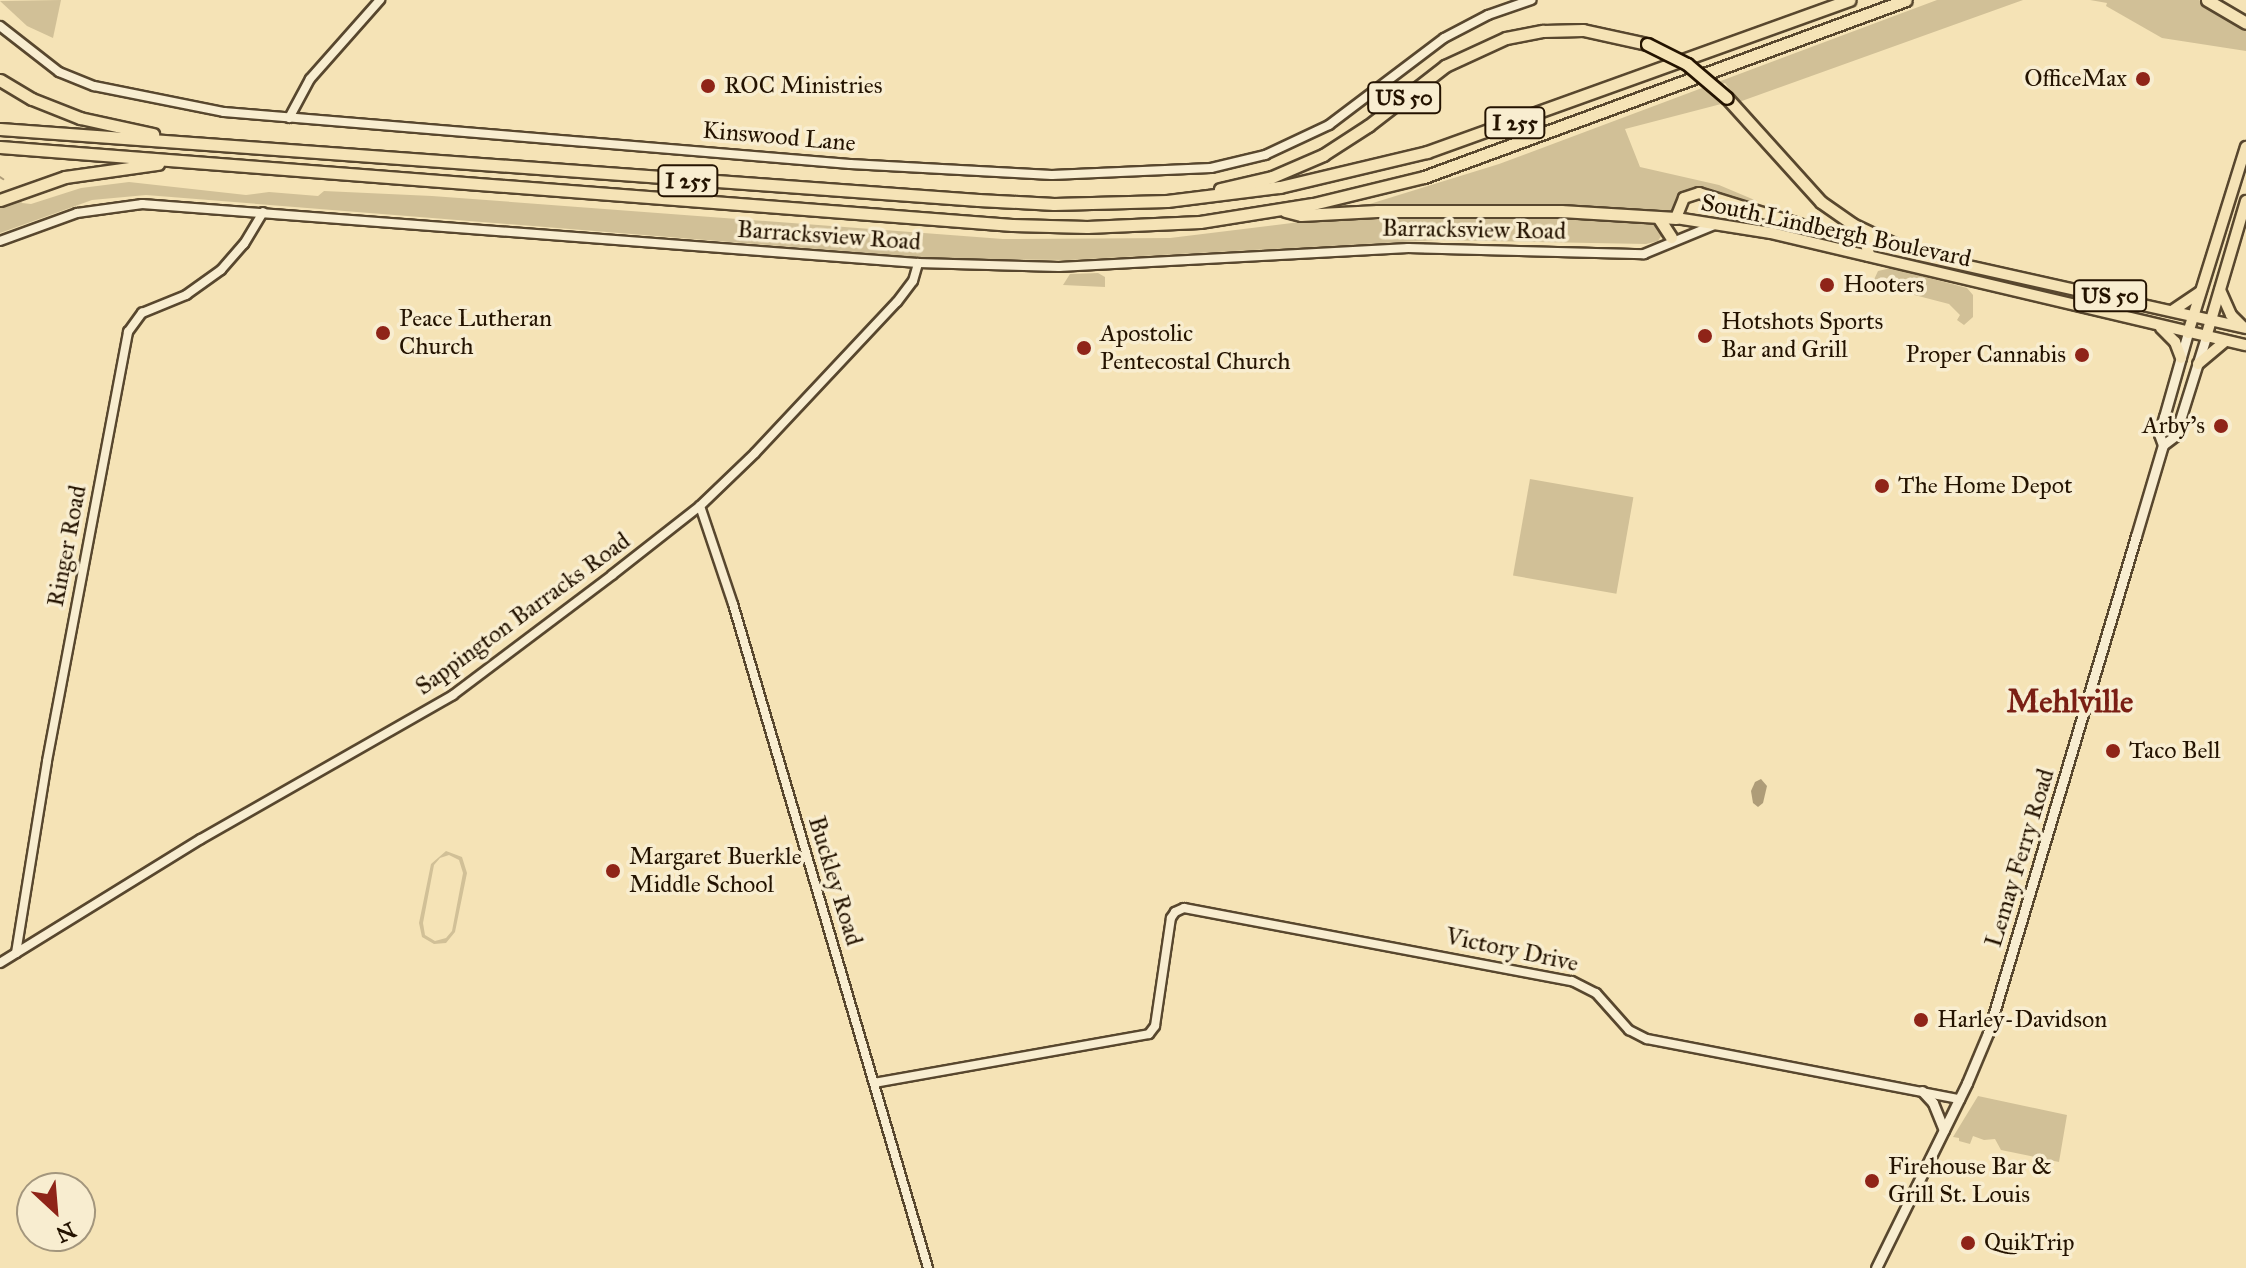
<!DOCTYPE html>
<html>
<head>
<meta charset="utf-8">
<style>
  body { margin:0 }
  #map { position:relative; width:2246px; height:1268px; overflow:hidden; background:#f5e3b6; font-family:"IM FELL Great Primer",serif }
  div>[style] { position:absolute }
  .green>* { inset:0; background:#d1c097; transform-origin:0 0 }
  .water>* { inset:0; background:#ae9c78 }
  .stream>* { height:2px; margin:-1px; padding:0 1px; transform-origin:1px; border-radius:1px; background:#ae9c78 }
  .roads { filter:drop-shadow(2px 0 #58472e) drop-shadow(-2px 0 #58472e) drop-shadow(0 2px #58472e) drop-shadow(0 -2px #58472e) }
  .tertiary>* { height:8px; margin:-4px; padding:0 4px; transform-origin:4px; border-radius:4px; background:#f8edd0 }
  .secondary>* { height:9px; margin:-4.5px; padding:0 4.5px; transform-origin:4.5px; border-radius:4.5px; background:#f8edd0 }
  .primary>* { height:10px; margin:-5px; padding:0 5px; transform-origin:5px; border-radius:5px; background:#f5e3b6 }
  .motorway>* { height:11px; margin:-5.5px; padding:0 5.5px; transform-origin:5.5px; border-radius:5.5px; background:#f5e3b6 }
  .bridges { filter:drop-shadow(2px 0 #241300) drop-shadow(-2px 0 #241300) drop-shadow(0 2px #241300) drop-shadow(0 -2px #241300) }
  .motorway-bridge>* { height:11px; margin:-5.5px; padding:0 5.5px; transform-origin:5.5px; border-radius:5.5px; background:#f5e3b6 }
  .dots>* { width:22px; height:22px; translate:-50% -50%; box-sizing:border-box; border:4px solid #f8edd0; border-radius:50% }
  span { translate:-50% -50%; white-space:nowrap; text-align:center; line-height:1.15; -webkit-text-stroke:7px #f8edd0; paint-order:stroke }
  .shield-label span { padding:2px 6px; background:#f8edd0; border:2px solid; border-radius:6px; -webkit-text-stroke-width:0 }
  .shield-label { font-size:22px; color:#241300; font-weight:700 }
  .poi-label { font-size:24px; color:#241300 }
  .right { translate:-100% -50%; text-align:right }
  .left { translate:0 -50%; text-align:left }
  .street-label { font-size:24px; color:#241300 }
  .district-label { font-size:32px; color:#7a1f14; font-weight:700 }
  .north { position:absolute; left:16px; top:1172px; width:80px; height:80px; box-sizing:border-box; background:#f8edd0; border:2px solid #a3967d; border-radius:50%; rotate:154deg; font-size:22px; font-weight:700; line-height:32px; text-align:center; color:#241300 }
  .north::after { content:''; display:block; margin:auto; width:28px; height:36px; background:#8f2418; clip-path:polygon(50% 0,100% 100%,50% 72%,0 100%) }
</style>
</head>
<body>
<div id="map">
  <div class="green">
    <div style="clip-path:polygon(61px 0,53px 38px,27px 26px,0 1px)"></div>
    <div style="clip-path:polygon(1937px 0,2023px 0,1739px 102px,1725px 83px,1711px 89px,1725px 103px,1625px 129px,1640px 167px,1719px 185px,1757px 201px,1755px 204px,1693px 187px,1678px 196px,1671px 213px,1528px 206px,1360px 207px,1499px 164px)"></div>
    <div style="clip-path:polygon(2090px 0,2199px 0,2246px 29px,2246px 51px,2162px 38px,2106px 6px,2107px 3px)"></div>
    <div style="clip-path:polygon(129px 182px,246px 195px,269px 192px,318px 196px,324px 191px,432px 196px,1003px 239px,1170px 238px,1324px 219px,1392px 215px,1576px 217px,1658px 223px,1663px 233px,1658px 241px,1646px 244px,1439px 240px,1069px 260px,943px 259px,146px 195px,92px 200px,0 233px,0 207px,19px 198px,22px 203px,31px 204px,81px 188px)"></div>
    <div style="clip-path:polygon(1891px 268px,1967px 288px,1973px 295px,1973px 317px,1964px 325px,1957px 320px,1960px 315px,1949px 304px,1872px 284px,1878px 271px)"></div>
    <div style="clip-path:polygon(1098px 273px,1105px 277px,1105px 287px,1063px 285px,1070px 274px)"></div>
    <div style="left:1530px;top:479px;width:105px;height:98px;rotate:10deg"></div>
    <div style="clip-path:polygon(evenodd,446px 851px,462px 857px,467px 873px,455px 932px,446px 943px,434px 944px,422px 937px,419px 923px,431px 864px,446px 851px,449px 855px,459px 860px,463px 873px,452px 931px,446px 938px,435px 941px,425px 935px,423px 923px,434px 865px,440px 858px,449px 855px)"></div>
    <div style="clip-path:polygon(1978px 1096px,2067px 1115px,2059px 1162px,2001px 1150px,1995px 1139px,1984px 1140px,1973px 1136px,1970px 1144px,1959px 1141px,1959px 1138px,1953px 1137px)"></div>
  </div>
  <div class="water">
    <div style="clip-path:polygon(1761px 779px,1767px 786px,1763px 803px,1758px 807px,1753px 803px,1751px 791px,1755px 782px)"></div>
  </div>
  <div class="stream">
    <div style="left:0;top:177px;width:4px;rotate:34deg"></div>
  </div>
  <div class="roads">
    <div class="tertiary">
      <div style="left:0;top:26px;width:75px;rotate:37.9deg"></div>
      <div style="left:59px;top:72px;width:38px;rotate:22deg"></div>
      <div style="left:94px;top:86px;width:133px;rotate:11.3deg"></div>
      <div style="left:224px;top:112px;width:628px;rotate:4.75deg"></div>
      <div style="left:850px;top:164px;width:202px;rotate:3.1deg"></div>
      <div style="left:1052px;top:175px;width:159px;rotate:-2.5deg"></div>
      <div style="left:1211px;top:168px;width:56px;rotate:-13.5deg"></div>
      <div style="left:1265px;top:155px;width:71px;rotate:-25.1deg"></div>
      <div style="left:1329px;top:125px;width:144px;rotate:-37.1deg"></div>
      <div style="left:1444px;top:38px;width:50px;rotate:-27.6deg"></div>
      <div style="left:1488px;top:15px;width:46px;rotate:-19.2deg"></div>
      <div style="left:289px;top:118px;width:44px;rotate:-61.7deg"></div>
      <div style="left:310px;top:79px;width:106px;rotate:-48.5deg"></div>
      <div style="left:0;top:241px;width:82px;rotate:-20deg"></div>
      <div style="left:77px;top:213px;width:66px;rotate:-7.9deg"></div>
      <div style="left:142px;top:204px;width:778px;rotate:4.35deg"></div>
      <div style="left:918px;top:263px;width:141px;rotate:1.6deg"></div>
      <div style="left:1059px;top:267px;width:350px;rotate:-3.1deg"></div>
      <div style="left:1408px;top:248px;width:236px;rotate:1.5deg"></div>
      <div style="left:1644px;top:254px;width:74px;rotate:-22.4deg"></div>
      <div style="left:700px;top:506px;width:103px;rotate:71.4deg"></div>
      <div style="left:733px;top:604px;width:692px;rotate:73.63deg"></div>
      <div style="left:16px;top:953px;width:194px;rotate:-80.8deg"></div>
      <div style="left:47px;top:761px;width:437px;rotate:-79.3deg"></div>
      <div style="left:128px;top:332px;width:24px;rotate:-54deg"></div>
      <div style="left:142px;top:313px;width:48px;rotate:-22.2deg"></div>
      <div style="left:186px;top:295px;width:43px;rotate:-35.5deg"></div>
      <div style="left:221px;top:270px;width:35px;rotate:-49deg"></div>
      <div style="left:244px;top:244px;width:37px;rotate:-59deg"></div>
      <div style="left:0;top:963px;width:236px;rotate:-31.7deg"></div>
      <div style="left:201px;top:839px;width:290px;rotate:-29.7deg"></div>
      <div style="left:453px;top:695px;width:199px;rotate:-37deg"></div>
      <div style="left:612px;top:575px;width:112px;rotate:-38.1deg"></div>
      <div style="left:700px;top:506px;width:76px;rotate:-43.9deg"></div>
      <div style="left:755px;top:453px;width:207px;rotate:-46.8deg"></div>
      <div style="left:897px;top:302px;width:26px;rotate:-53deg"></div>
      <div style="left:913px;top:281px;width:19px;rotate:-74deg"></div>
      <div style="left:874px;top:1083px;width:279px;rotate:-10.1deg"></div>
      <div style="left:1149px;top:1034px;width:10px;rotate:-53deg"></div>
      <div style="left:1155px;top:1026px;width:109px;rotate:-81.6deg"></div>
      <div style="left:1171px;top:918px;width:7px;rotate:-56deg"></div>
      <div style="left:1175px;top:912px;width:10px;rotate:-24deg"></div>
      <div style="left:1184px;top:908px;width:395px;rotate:10.7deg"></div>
      <div style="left:1572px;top:981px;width:27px;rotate:27deg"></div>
      <div style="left:1596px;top:993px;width:50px;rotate:48.3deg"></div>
      <div style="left:1629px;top:1030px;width:20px;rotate:27deg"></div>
      <div style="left:1647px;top:1039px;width:319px;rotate:10.9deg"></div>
    </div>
    <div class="secondary">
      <div style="left:2163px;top:445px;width:15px;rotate:-37deg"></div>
      <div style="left:2175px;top:436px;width:104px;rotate:-72.6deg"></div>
      <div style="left:1922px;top:1091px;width:16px;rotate:47deg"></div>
      <div style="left:1933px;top:1103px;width:29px;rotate:68deg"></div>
      <div style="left:1876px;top:1268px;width:206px;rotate:-63.8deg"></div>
      <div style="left:1967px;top:1083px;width:54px;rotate:-67.2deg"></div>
      <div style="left:1988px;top:1033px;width:519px;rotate:-73.42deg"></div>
      <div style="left:2136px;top:536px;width:95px;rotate:-73.5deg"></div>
      <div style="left:2163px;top:445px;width:12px;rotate:-110deg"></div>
      <div style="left:2159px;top:434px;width:18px;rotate:-74deg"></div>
      <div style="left:2164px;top:417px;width:87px;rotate:-74.1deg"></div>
    </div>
    <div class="primary">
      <div style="left:2220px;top:290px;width:27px;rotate:66deg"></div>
      <div style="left:2231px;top:315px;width:16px;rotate:45deg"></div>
      <div style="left:2172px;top:311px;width:34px;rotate:-34deg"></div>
      <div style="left:2161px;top:328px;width:20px;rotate:45deg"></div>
      <div style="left:2175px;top:342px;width:17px;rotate:69deg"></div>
      <div style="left:2246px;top:328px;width:412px;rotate:-167.4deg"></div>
      <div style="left:1844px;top:238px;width:152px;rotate:-162.8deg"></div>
      <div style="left:1699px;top:193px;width:16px;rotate:162deg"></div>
      <div style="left:1684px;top:198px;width:22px;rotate:112deg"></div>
      <div style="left:1676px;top:218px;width:96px;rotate:9deg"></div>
      <div style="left:1771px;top:233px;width:488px;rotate:13.3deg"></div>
      <div style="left:2188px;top:333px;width:195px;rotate:-72.7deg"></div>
      <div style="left:2206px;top:337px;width:142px;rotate:-73.6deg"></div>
      <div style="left:2198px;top:364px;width:35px;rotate:-40deg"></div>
    </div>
    <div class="motorway">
      <div style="left:2207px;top:0;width:45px;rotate:30.5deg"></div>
      <div style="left:0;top:80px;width:37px;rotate:31deg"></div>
      <div style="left:32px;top:99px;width:52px;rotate:21.6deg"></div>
      <div style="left:80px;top:118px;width:75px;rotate:12.4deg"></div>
      <div style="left:1727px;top:98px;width:140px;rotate:47.9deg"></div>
      <div style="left:1821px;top:202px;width:38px;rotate:35deg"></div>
      <div style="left:1852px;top:224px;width:65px;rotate:25.4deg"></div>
      <div style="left:0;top:129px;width:981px;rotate:4.15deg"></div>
      <div style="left:978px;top:200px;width:76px;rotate:3deg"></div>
      <div style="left:1054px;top:204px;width:113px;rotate:-1.5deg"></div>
      <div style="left:1167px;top:201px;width:114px;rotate:-7.1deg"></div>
      <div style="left:1280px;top:187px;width:151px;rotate:-13.4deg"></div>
      <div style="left:1427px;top:152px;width:449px;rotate:-19.8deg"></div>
      <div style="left:0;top:147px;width:1015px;rotate:4.41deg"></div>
      <div style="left:1012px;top:225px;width:75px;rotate:1.5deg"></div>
      <div style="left:1087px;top:227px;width:113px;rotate:-2.5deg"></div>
      <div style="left:1200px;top:222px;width:114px;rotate:-9.1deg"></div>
      <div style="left:1313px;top:204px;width:114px;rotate:-13.7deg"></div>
      <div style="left:1424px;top:177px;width:513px;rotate:-20.16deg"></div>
      <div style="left:1220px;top:189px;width:53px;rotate:-13deg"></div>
      <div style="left:1272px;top:177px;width:56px;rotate:-23.3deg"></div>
      <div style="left:1323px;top:155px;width:54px;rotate:-32.8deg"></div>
      <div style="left:1368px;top:126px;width:98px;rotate:-37.9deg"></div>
      <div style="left:1445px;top:66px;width:67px;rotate:-24.7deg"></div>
      <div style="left:1506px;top:38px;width:38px;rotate:-11deg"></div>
      <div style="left:1543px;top:31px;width:40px;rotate:-1.4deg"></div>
      <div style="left:1583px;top:30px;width:66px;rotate:12.3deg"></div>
      <div style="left:0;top:200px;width:69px;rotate:-19.5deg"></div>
      <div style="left:65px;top:177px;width:94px;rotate:-8deg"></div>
      <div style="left:1285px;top:211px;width:16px;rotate:14deg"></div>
      <div style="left:1301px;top:215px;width:76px;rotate:-3deg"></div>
      <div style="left:1377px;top:211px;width:184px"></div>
      <div style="left:1561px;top:211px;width:115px;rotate:3.5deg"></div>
      <div style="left:1658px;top:217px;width:24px;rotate:57deg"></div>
      <div style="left:1865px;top:231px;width:24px;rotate:83deg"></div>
    </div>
  </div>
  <div class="bridges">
    <div class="motorway-bridge">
      <div style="left:1647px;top:44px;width:45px;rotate:26.6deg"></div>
      <div style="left:1687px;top:64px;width:52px;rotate:40.4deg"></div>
    </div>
  </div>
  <div class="dots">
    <div style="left:2143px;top:79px;background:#8f2418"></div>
    <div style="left:708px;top:86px;background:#8f2418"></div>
    <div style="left:1827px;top:285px;background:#8f2418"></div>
    <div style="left:383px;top:333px;background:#8f2418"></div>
    <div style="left:1705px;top:336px;background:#8f2418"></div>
    <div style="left:1084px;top:348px;background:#8f2418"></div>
    <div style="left:2082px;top:355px;background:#8f2418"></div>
    <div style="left:2221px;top:426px;background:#8f2418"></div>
    <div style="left:1882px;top:486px;background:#8f2418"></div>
    <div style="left:2113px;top:751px;background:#8f2418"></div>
    <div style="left:613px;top:871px;background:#8f2418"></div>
    <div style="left:1921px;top:1020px;background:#8f2418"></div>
    <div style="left:1872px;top:1181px;background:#8f2418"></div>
    <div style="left:1968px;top:1243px;background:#8f2418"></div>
  </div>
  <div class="shield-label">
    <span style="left:1404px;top:98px">US 50</span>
    <span style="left:1515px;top:123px">I 255</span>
    <span style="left:688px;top:181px">I 255</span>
    <span style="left:2110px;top:296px">US 50</span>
  </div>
  <div class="poi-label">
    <span class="right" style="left:2127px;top:79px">OfficeMax</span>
    <span class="left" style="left:724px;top:86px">ROC Ministries</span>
    <span class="left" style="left:1843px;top:285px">Hooters</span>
    <span class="left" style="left:399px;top:333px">Peace Lutheran<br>Church</span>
    <span class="left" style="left:1721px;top:336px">Hotshots Sports<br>Bar and Grill</span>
    <span class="left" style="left:1100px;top:348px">Apostolic<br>Pentecostal Church</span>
    <span class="right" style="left:2066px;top:355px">Proper Cannabis</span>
    <span class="right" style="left:2205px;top:426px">Arby's</span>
    <span class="left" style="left:1898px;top:486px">The Home Depot</span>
    <span class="left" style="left:2129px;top:751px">Taco Bell</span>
    <span class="left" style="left:629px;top:871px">Margaret Buerkle<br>Middle School</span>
    <span class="left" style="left:1937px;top:1020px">Harley-Davidson</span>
    <span class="left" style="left:1888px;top:1181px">Firehouse Bar &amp;<br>Grill St. Louis</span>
    <span class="left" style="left:1984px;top:1243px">QuikTrip</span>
  </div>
  <div class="street-label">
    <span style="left:779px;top:137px;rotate:5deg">Kinswood Lane</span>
    <span style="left:1474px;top:230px;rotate:1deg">Barracksview Road</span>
    <span style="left:1836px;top:231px;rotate:12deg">South Lindbergh Boulevard</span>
    <span style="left:829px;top:236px;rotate:4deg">Barracksview Road</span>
    <span style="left:67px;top:546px;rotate:-79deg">Ringer Road</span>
    <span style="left:523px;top:614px;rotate:-36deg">Sappington Barracks Road</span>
    <span style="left:2020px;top:858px;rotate:-73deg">Lemay Ferry Road</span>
    <span style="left:835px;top:881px;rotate:73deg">Buckley Road</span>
    <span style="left:1512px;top:950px;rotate:12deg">Victory Drive</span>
  </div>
  <div class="district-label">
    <span style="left:2070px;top:702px">Mehlville</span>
  </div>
  <div class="north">N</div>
</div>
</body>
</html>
